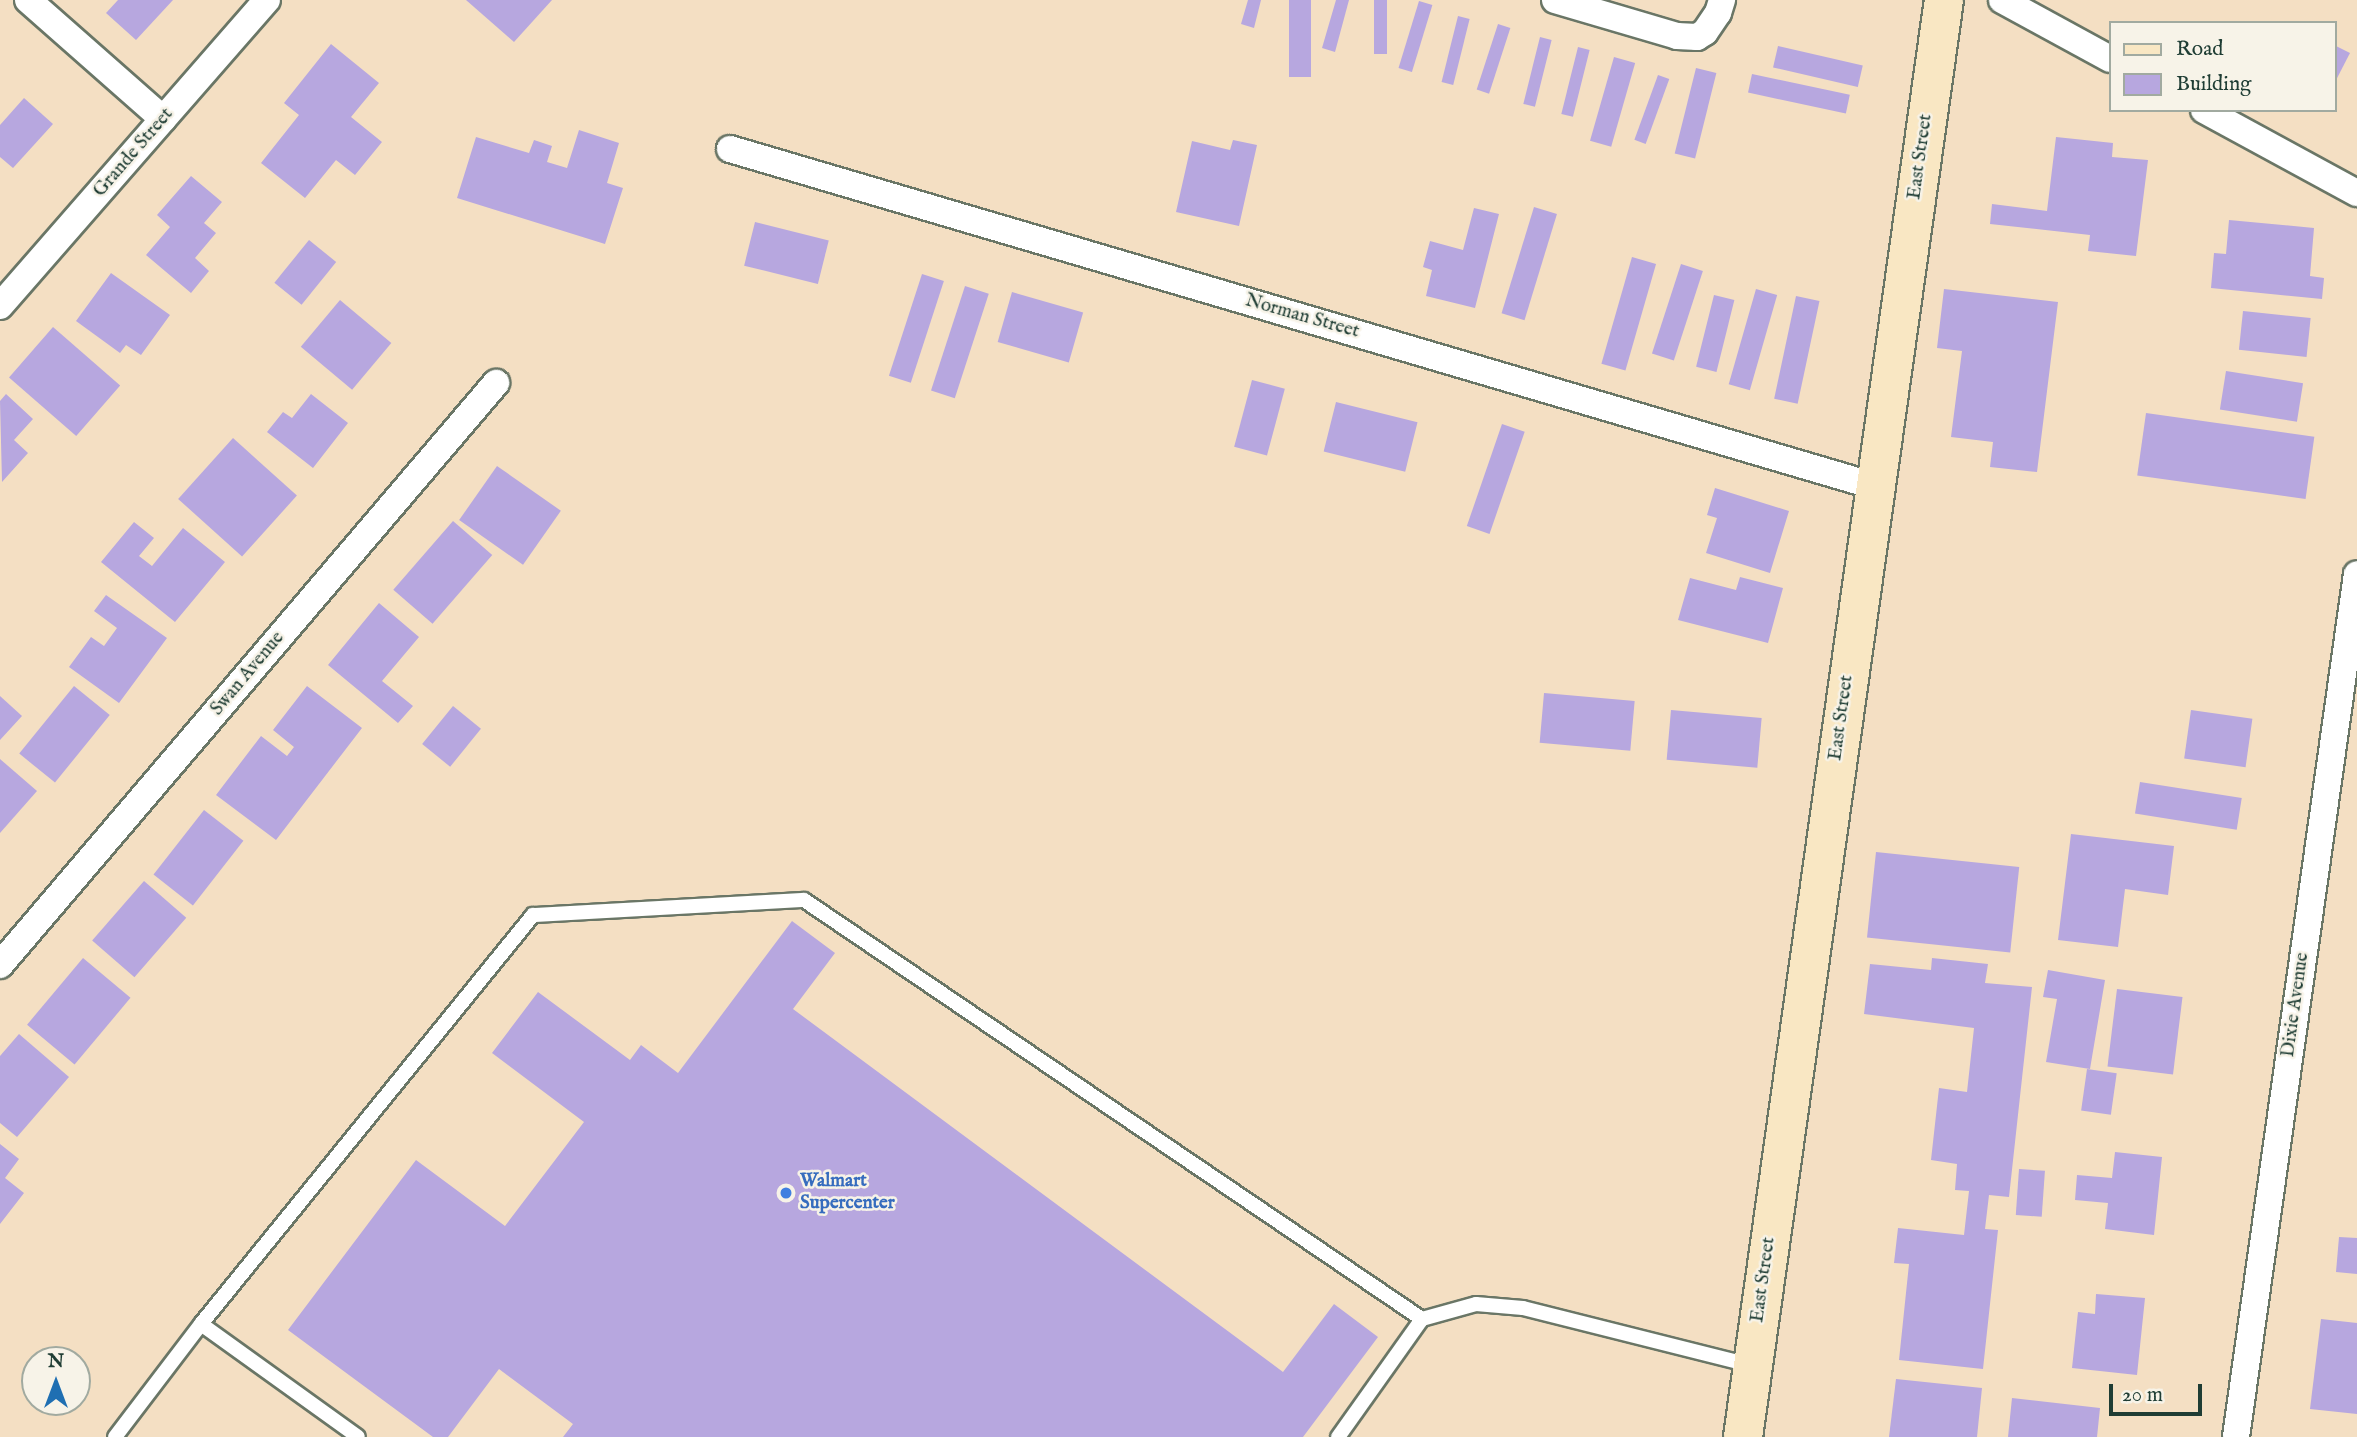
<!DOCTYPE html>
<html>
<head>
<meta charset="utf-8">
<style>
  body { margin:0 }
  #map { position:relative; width:2357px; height:1437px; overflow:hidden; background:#f4dfc3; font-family:"IM FELL English",serif }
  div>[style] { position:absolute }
  .building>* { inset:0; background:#b7a7df; transform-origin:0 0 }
  .roads { filter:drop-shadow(2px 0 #6a7666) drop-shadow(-2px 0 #6a7666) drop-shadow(0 2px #6a7666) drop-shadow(0 -2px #6a7666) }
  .lane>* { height:14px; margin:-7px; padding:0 7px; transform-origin:7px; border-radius:7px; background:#fff }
  .street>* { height:26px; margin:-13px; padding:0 13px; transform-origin:13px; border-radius:13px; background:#fff }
  .secondary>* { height:38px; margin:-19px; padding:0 19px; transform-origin:19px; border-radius:19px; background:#f9e7c3 }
  .dots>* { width:19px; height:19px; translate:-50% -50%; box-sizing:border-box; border:4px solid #f7f3e8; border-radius:50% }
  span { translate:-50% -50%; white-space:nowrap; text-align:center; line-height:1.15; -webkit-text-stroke:5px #f7f3e8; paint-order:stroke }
  .street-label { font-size:19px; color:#1f3d34 }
  .shop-label { font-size:19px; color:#366cbe; font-weight:700 }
  .left { translate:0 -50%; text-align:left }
  .legend { position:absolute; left:2109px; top:21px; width:228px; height:91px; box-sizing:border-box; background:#f7f3e8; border:2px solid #a1aaa0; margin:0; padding:9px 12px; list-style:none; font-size:21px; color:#1f3d34 }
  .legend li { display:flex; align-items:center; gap:14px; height:35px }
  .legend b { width:35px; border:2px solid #a1aaa0 }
  .north { position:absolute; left:21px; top:1346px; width:70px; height:70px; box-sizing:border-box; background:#f7f3e8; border:2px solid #a1aaa0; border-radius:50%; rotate:0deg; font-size:19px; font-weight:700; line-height:28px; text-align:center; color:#1f3d34 }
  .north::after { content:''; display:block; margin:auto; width:24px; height:32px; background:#1f6fb2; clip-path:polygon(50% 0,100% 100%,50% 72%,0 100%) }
  .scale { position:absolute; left:2109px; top:1384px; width:93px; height:32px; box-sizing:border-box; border:4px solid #1f3d34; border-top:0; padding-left:9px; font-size:21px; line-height:24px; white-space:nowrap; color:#1f3d34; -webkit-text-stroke:5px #f7f3e8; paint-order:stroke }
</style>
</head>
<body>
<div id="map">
  <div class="building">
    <div style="clip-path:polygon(118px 0,173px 0,136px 40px,106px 13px)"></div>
    <div style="clip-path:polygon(466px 0,552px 0,514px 42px)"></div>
    <div style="clip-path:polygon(1248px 0,1261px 0,1254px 28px,1241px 24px)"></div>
    <div style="left:1289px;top:0;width:22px;height:77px"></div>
    <div style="clip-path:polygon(1336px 0,1349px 0,1335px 52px,1322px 48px)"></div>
    <div style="left:1374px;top:0;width:13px;height:54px"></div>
    <div style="left:1419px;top:1px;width:14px;height:70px;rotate:17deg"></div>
    <div style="left:1458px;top:16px;width:12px;height:68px;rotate:14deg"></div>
    <div style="left:1498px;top:24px;width:13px;height:69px;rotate:18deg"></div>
    <div style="left:1540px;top:37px;width:12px;height:69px;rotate:14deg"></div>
    <div style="clip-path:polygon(331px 44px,379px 83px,351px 117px,382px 142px,355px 175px,336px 160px,305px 198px,261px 163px,299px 115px,284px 103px)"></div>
    <div style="clip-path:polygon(2334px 45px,2350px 53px,2334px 84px)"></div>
    <div style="left:1778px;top:46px;width:87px;height:22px;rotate:13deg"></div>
    <div style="left:1578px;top:47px;width:12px;height:69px;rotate:14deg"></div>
    <div style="left:1614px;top:57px;width:22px;height:87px;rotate:16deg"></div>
    <div style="left:1696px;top:68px;width:21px;height:88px;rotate:14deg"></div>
    <div style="left:1752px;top:74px;width:100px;height:19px;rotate:12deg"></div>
    <div style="left:1658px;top:75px;width:12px;height:69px;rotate:20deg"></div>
    <div style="clip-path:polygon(24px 98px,53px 124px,13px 168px,0 157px,0 125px)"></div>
    <div style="clip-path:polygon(579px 130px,619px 143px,607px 183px,623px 188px,605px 244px,457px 198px,476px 137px,529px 153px,534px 140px,552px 146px,547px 162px,567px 168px)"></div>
    <div style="clip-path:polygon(2056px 137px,2113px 143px,2112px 157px,2148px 160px,2136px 256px,2088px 251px,2090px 235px,1990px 224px,1992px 204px,2047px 211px)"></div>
    <div style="clip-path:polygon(1233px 140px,1257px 145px,1239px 226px,1176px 212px,1192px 141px,1230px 150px)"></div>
    <div style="clip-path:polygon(191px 176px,222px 202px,204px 223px,216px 233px,195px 258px,209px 271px,191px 293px,146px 255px,170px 227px,157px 215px)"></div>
    <div style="left:1534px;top:207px;width:24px;height:111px;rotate:17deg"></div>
    <div style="clip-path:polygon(1474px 208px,1499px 214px,1475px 308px,1426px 296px,1432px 270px,1423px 267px,1430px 241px,1463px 250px)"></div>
    <div style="clip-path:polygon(2229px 220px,2314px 228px,2310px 276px,2324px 278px,2322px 299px,2211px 288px,2214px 253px,2226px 254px)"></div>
    <div style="left:755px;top:222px;width:76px;height:45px;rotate:14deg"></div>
    <div style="left:309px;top:240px;width:35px;height:55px;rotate:39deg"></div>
    <div style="left:1632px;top:257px;width:25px;height:111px;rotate:16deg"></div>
    <div style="left:1681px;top:264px;width:23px;height:94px;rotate:18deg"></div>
    <div style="clip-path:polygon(111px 273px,170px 315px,141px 355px,126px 345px,120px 353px,76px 321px)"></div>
    <div style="left:922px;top:274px;width:23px;height:107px;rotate:18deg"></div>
    <div style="left:965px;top:286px;width:25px;height:110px;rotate:18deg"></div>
    <div style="left:1756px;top:289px;width:22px;height:99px;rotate:16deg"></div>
    <div style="clip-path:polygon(1944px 289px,2058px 302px,2037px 472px,1990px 467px,1993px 442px,1951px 437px,1962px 351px,1937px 348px)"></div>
    <div style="left:1012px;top:292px;width:74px;height:52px;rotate:16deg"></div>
    <div style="left:1714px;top:295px;width:21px;height:74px;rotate:14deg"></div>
    <div style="left:1796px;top:296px;width:24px;height:105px;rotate:12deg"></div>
    <div style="left:340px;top:300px;width:67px;height:61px;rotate:40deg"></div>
    <div style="left:2243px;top:311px;width:68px;height:39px;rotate:6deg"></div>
    <div style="left:53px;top:327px;width:89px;height:67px;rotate:41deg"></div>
    <div style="left:2226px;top:371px;width:78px;height:39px;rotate:9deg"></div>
    <div style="left:1252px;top:380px;width:34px;height:69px;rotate:15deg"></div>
    <div style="clip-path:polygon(6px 394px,33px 419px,14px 440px,28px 453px,2px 482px,0 401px)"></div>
    <div style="clip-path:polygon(311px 394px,348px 423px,313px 468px,267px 432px,283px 412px,292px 418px)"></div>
    <div style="left:1336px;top:402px;width:84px;height:51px;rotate:14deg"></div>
    <div style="left:2146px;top:413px;width:170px;height:63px;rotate:8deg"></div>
    <div style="left:1502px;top:424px;width:24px;height:108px;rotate:19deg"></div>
    <div style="left:233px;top:438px;width:86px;height:82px;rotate:42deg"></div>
    <div style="left:497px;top:466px;width:78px;height:66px;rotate:35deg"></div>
    <div style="clip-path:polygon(1715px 488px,1789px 511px,1770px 573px,1706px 553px,1717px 518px,1707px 515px)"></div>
    <div style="left:453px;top:521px;width:52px;height:91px;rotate:41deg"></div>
    <div style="clip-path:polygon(134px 522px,154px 538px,139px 556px,152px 566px,183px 528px,225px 562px,175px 622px,101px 562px)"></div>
    <div style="clip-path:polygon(1740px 577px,1783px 588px,1768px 643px,1678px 620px,1690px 578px,1736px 590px)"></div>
    <div style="clip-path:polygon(106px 595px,167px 638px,119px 703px,69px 667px,91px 637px,104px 646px,117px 628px,94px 611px)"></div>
    <div style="clip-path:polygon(379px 603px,419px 637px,382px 681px,413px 706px,398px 723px,328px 665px)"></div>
    <div style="left:74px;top:686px;width:46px;height:87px;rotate:39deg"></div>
    <div style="clip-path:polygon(307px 686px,362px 728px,276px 840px,216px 795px,261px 736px,287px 756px,294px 747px,273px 730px)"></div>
    <div style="left:1544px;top:693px;width:91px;height:50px;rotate:5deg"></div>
    <div style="clip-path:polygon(0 696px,22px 716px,0 740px)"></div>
    <div style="left:453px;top:706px;width:36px;height:49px;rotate:39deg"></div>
    <div style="left:1671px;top:710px;width:91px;height:50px;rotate:5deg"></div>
    <div style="left:2191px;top:710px;width:62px;height:49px;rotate:8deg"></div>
    <div style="clip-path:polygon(0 759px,37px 791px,0 833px)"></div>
    <div style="left:2140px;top:782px;width:103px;height:32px;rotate:9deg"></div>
    <div style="left:204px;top:810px;width:50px;height:82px;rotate:38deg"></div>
    <div style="clip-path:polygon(2071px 834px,2174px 846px,2168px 895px,2125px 889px,2118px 947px,2058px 940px)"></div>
    <div style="left:1876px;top:852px;width:144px;height:86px;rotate:6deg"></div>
    <div style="left:144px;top:881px;width:56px;height:79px;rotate:41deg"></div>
    <div style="clip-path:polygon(792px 921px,835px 953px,793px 1009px,1283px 1372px,1334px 1304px,1378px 1337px,1303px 1437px,563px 1437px,573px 1424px,499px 1369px,448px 1437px,433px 1437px,288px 1330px,416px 1160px,505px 1226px,584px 1122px,492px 1053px,538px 992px,630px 1060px,641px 1045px,678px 1073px)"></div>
    <div style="left:83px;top:958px;width:62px;height:87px;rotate:40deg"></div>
    <div style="clip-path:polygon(1932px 958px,1988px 964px,1985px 983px,2032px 987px,2009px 1197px,1989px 1195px,1985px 1229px,1998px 1230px,1983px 1369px,1899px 1360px,1909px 1264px,1894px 1263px,1898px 1228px,1964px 1235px,1969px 1191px,1955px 1190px,1957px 1164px,1931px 1160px,1939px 1088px,1967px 1092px,1974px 1028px,1864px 1014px,1870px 964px,1931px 970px)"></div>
    <div style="clip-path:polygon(2048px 970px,2105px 980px,2090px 1069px,2046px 1062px,2057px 999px,2043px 997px)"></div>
    <div style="left:2117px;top:989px;width:66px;height:78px;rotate:7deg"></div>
    <div style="clip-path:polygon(19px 1034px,69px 1077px,17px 1137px,0 1123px,0 1056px)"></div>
    <div style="left:2087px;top:1069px;width:30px;height:42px;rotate:8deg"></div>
    <div style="clip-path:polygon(0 1144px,19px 1159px,5px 1178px,24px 1193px,0 1224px)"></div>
    <div style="clip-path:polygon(2115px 1152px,2162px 1157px,2154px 1235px,2105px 1229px,2108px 1203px,2075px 1200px,2077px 1175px,2112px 1178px)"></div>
    <div style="left:2019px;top:1169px;width:26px;height:46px;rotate:4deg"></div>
    <div style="clip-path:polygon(2339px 1237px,2357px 1238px,2357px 1274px,2336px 1272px)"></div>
    <div style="clip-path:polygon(2096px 1294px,2145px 1298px,2137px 1375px,2072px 1368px,2078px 1312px,2095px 1314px)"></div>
    <div style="clip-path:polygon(2321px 1319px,2357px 1323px,2357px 1414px,2310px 1409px)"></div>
    <div style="clip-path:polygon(1896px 1379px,1982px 1388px,1977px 1437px,1889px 1437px)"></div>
    <div style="clip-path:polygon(2012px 1398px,2100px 1408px,2097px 1437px,2008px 1437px)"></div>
  </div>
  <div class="roads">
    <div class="lane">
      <div style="left:1422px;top:1319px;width:56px;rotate:-15.5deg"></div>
      <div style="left:1476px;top:1304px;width:47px;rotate:4.9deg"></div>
      <div style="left:1523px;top:1308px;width:234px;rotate:14.1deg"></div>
      <div style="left:201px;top:1324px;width:193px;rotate:35.7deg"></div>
      <div style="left:115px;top:1437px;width:142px;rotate:-52.7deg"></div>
      <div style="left:201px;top:1324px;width:527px;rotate:-50.93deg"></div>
      <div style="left:533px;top:915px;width:271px;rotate:-3.2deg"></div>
      <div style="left:804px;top:900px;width:747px;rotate:34.14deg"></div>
      <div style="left:1422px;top:1319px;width:145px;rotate:125.4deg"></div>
    </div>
    <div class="street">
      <div style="left:28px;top:0;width:180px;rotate:41.4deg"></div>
      <div style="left:1555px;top:0;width:127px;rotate:16.4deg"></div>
      <div style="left:1677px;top:36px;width:20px;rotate:3deg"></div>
      <div style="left:1697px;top:37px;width:9px;rotate:-32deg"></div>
      <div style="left:1705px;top:32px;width:23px;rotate:-56deg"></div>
      <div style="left:1718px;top:13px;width:14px;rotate:-73deg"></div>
      <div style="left:2002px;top:0;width:123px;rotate:28.6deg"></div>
      <div style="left:2204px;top:110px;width:174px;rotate:28.5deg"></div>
      <div style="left:730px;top:149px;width:1193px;rotate:16.41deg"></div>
      <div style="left:0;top:306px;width:406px;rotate:-48.9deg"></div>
      <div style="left:0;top:965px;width:765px;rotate:-49.56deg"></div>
      <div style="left:2236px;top:1437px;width:871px;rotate:-82.02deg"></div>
    </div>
    <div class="secondary">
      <div style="left:1743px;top:1437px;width:1451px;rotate:-82.04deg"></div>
    </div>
  </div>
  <div class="dots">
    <div style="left:786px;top:1193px;background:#3f7fe0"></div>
  </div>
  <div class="street-label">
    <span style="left:134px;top:153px;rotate:-49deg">Grande Street</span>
    <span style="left:1921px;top:157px;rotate:-82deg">East Street</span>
    <span style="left:1302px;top:317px;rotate:16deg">Norman Street</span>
    <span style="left:248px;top:674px;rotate:-50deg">Swan Avenue</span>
    <span style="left:1842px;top:718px;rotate:-82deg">East Street</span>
    <span style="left:2296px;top:1005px;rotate:-82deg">Dixie Avenue</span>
    <span style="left:1764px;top:1280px;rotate:-82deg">East Street</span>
  </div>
  <div class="shop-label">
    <span class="left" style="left:800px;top:1193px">Walmart<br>Supercenter</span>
  </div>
  <ul class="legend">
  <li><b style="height:9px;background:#f9e7c3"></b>Road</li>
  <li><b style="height:19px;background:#b7a7df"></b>Building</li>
  </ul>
  <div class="north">N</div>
  <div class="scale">20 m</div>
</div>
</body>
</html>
